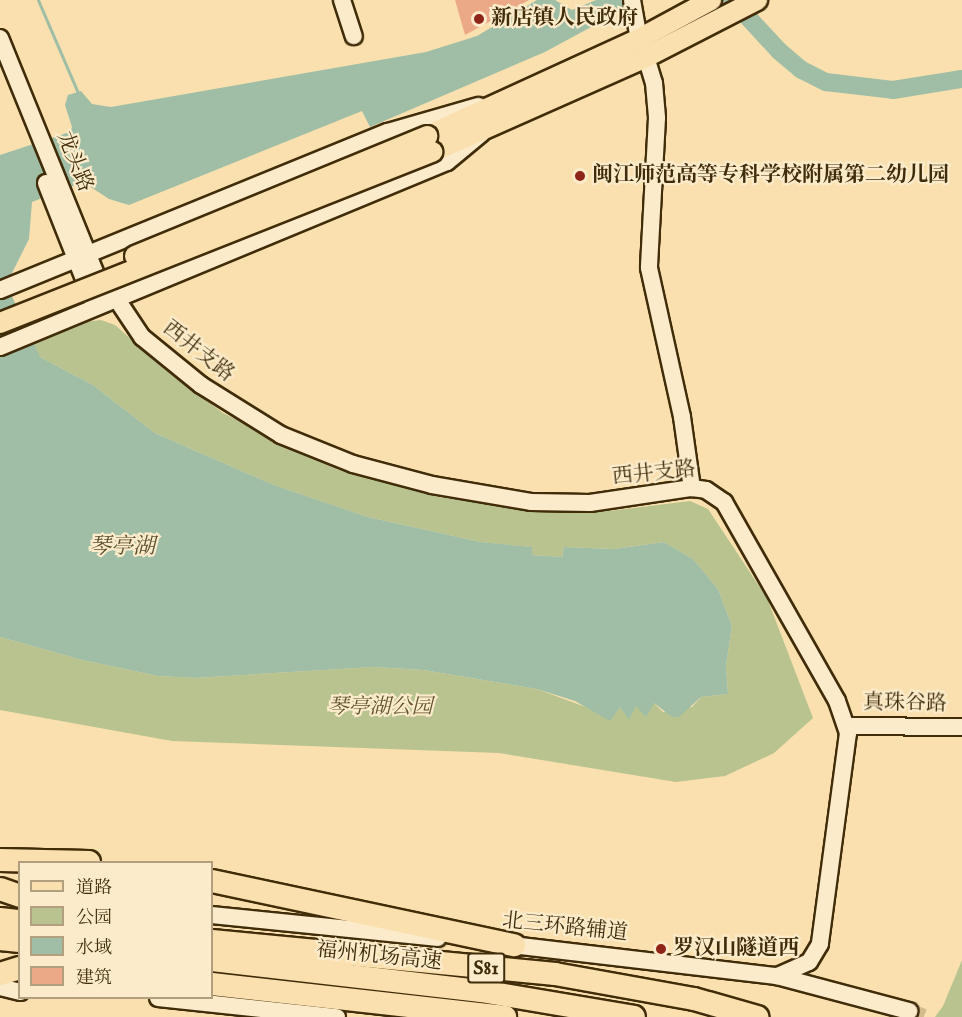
<!DOCTYPE html>
<html>
<head>
<meta charset="utf-8">
<style>
  body { margin:0 }
  #map { position:relative; width:962px; height:1017px; overflow:hidden; background:#f9e0ae; font-family:"IM FELL English","Noto Serif SC",serif }
  div>[style] { position:absolute }
  .green>* { inset:0; background:#b8c38f }
  .water>* { inset:0; background:#9fbea5 }
  .stream>* { height:3px; margin:-1.5px; padding:0 1.5px; transform-origin:1.5px; border-radius:1.5px; background:#9fbea5 }
  .river>* { height:18px; margin:-9px; padding:0 9px; transform-origin:9px; border-radius:9px; background:#9fbea5 }
  .building>* { inset:0; background:#eca987 }
  .secondary-tunnel>* { height:16px; margin-top:-8px; transform-origin:0; background:repeating-linear-gradient(90deg,#d4bc8d 0 16px,transparent 0 24px) }
  .roads { filter:drop-shadow(2px 0 #412c09) drop-shadow(-2px 0 #412c09) drop-shadow(0 2px #412c09) drop-shadow(0 -2px #412c09) }
  .secondary>* { height:16px; margin:-8px; padding:0 8px; transform-origin:8px; border-radius:8px; background:#fbebca }
  .primary>* { height:20px; margin:-10px; padding:0 10px; transform-origin:10px; border-radius:10px; background:#f9e0ae }
  .highway>* { height:22px; margin:-11px; padding:0 11px; transform-origin:11px; border-radius:11px; background:#f9e0ae }
  .bridges { filter:drop-shadow(2px 0 #412c09) drop-shadow(-2px 0 #412c09) drop-shadow(0 2px #412c09) drop-shadow(0 -2px #412c09) }
  .primary-bridge>* { height:20px; margin:-10px; padding:0 10px; transform-origin:10px; border-radius:10px; background:#f9e0ae }
  .dots>* { width:16px; height:16px; translate:-50% -50%; box-sizing:border-box; border:3px solid #fbebca; border-radius:50% }
  span { translate:-50% -50%; white-space:nowrap; text-align:center; line-height:1.15; -webkit-text-stroke:4.5px #fbebca; paint-order:stroke }
  .shield-label span { padding:2px 4px; background:#fbebca; border:2px solid; border-radius:4px; -webkit-text-stroke-width:0 }
  .shield-label { font-size:20px; color:#412c09; font-weight:700 }
  .poi-label { font-size:21px; color:#412c09; font-weight:700 }
  .left { translate:0 -50%; text-align:left }
  .street-label { font-size:21px; color:#412c09 }
  .park-label { font-size:21px; color:#5f522a; font-style:italic }
  .water-label { font-size:22px; color:#585030; font-style:italic }
  .legend { position:absolute; left:18px; top:861px; width:195px; height:138px; box-sizing:border-box; background:#fbebca; border:2px solid #b19f7d; margin:0; padding:8px 10px; list-style:none; font-size:18px; color:#412c09 }
  .legend li { display:flex; align-items:center; gap:12px; height:30px }
  .legend b { width:30px; border:2px solid #b19f7d }
</style>
</head>
<body>
<div id="map">
  <div class="green">
    <div style="clip-path:polygon(101px 320px,115px 325px,168px 372px,223px 413px,339px 470px,438px 497px,524px 508px,609px 511px,690px 501px,708px 509px,767px 598px,813px 718px,774px 753px,725px 776px,676px 782px,499px 753px,172px 741px,0 710px,0 637px,82px 660px,158px 676px,195px 678px,374px 667px,423px 670px,537px 689px,591px 709px,620px 707px,629px 719px,636px 705px,654px 703px,663px 712px,692px 707px,701px 697px,728px 694px,726px 666px,732px 626px,718px 589px,693px 559px,664px 542px,614px 549px,564px 547px,562px 557px,532px 555px,531px 547px,481px 542px,368px 517px,274px 485px,155px 433px,93px 385px,40px 357px,31px 344px,83px 322px)"></div>
    <div style="clip-path:polygon(962px 960px,962px 1017px,935px 1017px,943px 1006px)"></div>
  </div>
  <div class="water">
    <div style="clip-path:polygon(537px 0,555px 0,572px 10px,596px 0,641px 0,545px 52px,370px 127px,362px 111px,129px 205px,109px 199px,83px 182px,32px 202px,29px 239px,11px 275px,10px 292px,40px 357px,93px 385px,155px 433px,274px 485px,368px 517px,481px 542px,532px 547px,532px 555px,562px 557px,564px 547px,614px 549px,664px 542px,693px 559px,718px 589px,732px 626px,726px 666px,728px 694px,701px 697px,679px 717px,672px 717px,654px 703px,646px 717px,636px 706px,629px 720px,620px 707px,610px 721px,575px 701px,537px 689px,423px 670px,374px 667px,195px 678px,158px 676px,82px 660px,0 637px,0 155px,70px 132px,72px 127px,65px 105px,68px 95px,81px 91px,92px 104px,111px 107px,426px 52px,477px 36px)"></div>
  </div>
  <div class="stream">
    <div style="left:38px;top:0;width:103px;rotate:66.7deg"></div>
  </div>
  <div class="river">
    <div style="left:732px;top:0;width:69px;rotate:47.3deg"></div>
    <div style="left:779px;top:51px;width:30px;rotate:40deg"></div>
    <div style="left:802px;top:70px;width:27px;rotate:27deg"></div>
    <div style="left:826px;top:82px;width:67px;rotate:6.8deg"></div>
    <div style="left:893px;top:90px;width:70px;rotate:-9.1deg"></div>
  </div>
  <div class="building">
    <div style="clip-path:polygon(455px 0,529px 0,465px 35px)"></div>
  </div>
  <div class="secondary-tunnel">
    <div style="left:909px;top:1011px;width:16px;rotate:22deg"></div>
  </div>
  <div class="roads">
    <div class="secondary">
      <div style="left:342px;top:0;width:38px;rotate:72deg"></div>
      <div style="left:632px;top:0;width:40px;rotate:80deg"></div>
      <div style="left:0;top:38px;width:279px;rotate:67.9deg"></div>
      <div style="left:646px;top:57px;width:27px;rotate:73deg"></div>
      <div style="left:654px;top:83px;width:35px;rotate:85deg"></div>
      <div style="left:657px;top:118px;width:150px;rotate:93.1deg"></div>
      <div style="left:649px;top:268px;width:153px;rotate:77.5deg"></div>
      <div style="left:682px;top:417px;width:72px;rotate:82deg"></div>
      <div style="left:46px;top:183px;width:125px;rotate:68.4deg"></div>
      <div style="left:0;top:290px;width:419px;rotate:-22.2deg"></div>
      <div style="left:388px;top:132px;width:94px;rotate:-16.1deg"></div>
      <div style="left:116px;top:298px;width:47px;rotate:56.3deg"></div>
      <div style="left:142px;top:337px;width:76px;rotate:39.1deg"></div>
      <div style="left:201px;top:385px;width:94px;rotate:32deg"></div>
      <div style="left:281px;top:435px;width:78px;rotate:21.9deg"></div>
      <div style="left:353px;top:464px;width:82px;rotate:14.9deg"></div>
      <div style="left:432px;top:485px;width:100px;rotate:9.7deg"></div>
      <div style="left:531px;top:502px;width:59px;rotate:1deg"></div>
      <div style="left:590px;top:503px;width:103px;rotate:-8.4deg"></div>
      <div style="left:692px;top:488px;width:14px;rotate:8deg"></div>
      <div style="left:706px;top:490px;width:22px;rotate:34deg"></div>
      <div style="left:724px;top:502px;width:229px;rotate:60.4deg"></div>
      <div style="left:837px;top:701px;width:34px;rotate:71deg"></div>
      <div style="left:848px;top:733px;width:213px;rotate:97.6deg"></div>
      <div style="left:820px;top:944px;width:21px;rotate:121deg"></div>
      <div style="left:809px;top:962px;width:35px;rotate:156deg"></div>
      <div style="left:0;top:347px;width:484px;rotate:-22.5deg"></div>
      <div style="left:447px;top:162px;width:45px;rotate:-39.6deg"></div>
      <div style="left:847px;top:726px;width:115px;rotate:0.5deg"></div>
      <div style="left:212px;top:915px;width:227px;rotate:5.8deg"></div>
      <div style="left:503px;top:944px;width:276px;rotate:6.7deg"></div>
      <div style="left:777px;top:976px;width:137px;rotate:14.9deg"></div>
      <div style="left:0;top:987px;width:21px;rotate:14deg"></div>
      <div style="left:158px;top:998px;width:180px;rotate:6.1deg"></div>
    </div>
    <div class="primary">
      <div style="left:427px;top:136px;width:233px;rotate:-24.6deg"></div>
      <div style="left:639px;top:39px;width:82px;rotate:-28.4deg"></div>
      <div style="left:432px;top:152px;width:234px;rotate:-23.9deg"></div>
      <div style="left:646px;top:57px;width:125px;rotate:-27.2deg"></div>
    </div>
    <div class="highway">
      <div style="left:0;top:860px;width:89px;rotate:1.3deg"></div>
      <div style="left:212px;top:881px;width:309px;rotate:12deg"></div>
      <div style="left:0;top:889px;width:21px;rotate:19deg"></div>
      <div style="left:0;top:919px;width:20px;rotate:6deg"></div>
      <div style="left:0;top:939px;width:20px;rotate:6deg"></div>
      <div style="left:212px;top:941px;width:345px;rotate:5.5deg"></div>
      <div style="left:555px;top:974px;width:141px;rotate:10.2deg"></div>
      <div style="left:694px;top:999px;width:66px;rotate:15.9deg"></div>
      <div style="left:212px;top:960px;width:271px;rotate:6.6deg"></div>
      <div style="left:481px;top:991px;width:155px;rotate:9.6deg"></div>
      <div style="left:0;top:974px;width:21px;rotate:-17deg"></div>
      <div style="left:212px;top:984px;width:295px;rotate:6.4deg"></div>
    </div>
  </div>
  <div class="bridges">
    <div class="primary-bridge">
      <div style="left:135px;top:256px;width:316px;rotate:-22.3deg"></div>
      <div style="left:0;top:323px;width:465px;rotate:-21.6deg"></div>
    </div>
  </div>
  <div class="dots">
    <div style="left:479px;top:19px;background:#8f2418"></div>
    <div style="left:580px;top:176px;background:#8f2418"></div>
    <div style="left:661px;top:949px;background:#8f2418"></div>
  </div>
  <div class="shield-label">
    <span style="left:486px;top:968px">S81</span>
  </div>
  <div class="poi-label">
    <span class="left" style="left:491px;top:19px">新店镇人民政府</span>
    <span class="left" style="left:592px;top:176px">闽江师范高等专科学校附属第二幼儿园</span>
    <span class="left" style="left:673px;top:949px">罗汉山隧道西</span>
  </div>
  <div class="street-label">
    <span style="left:74px;top:162px;rotate:68deg">龙头路</span>
    <span style="left:198px;top:352px;rotate:38deg">西井支路</span>
    <span style="left:654px;top:474px;rotate:-6deg">西井支路</span>
    <span style="left:905px;top:704px;rotate:1deg">真珠谷路</span>
    <span style="left:565px;top:928px;rotate:6deg">北三环路辅道</span>
    <span style="left:379px;top:957px;rotate:6deg">福州机场高速</span>
  </div>
  <div class="park-label">
    <span style="left:380px;top:708px">琴亭湖公园</span>
  </div>
  <div class="water-label">
    <span style="left:122px;top:548px">琴亭湖</span>
  </div>
  <ul class="legend">
  <li><b style="height:8px;background:#f9e0ae"></b>道路</li>
  <li><b style="height:16px;background:#b8c38f"></b>公园</li>
  <li><b style="height:16px;background:#9fbea5"></b>水域</li>
  <li><b style="height:16px;background:#eca987"></b>建筑</li>
  </ul>
</div>
</body>
</html>
